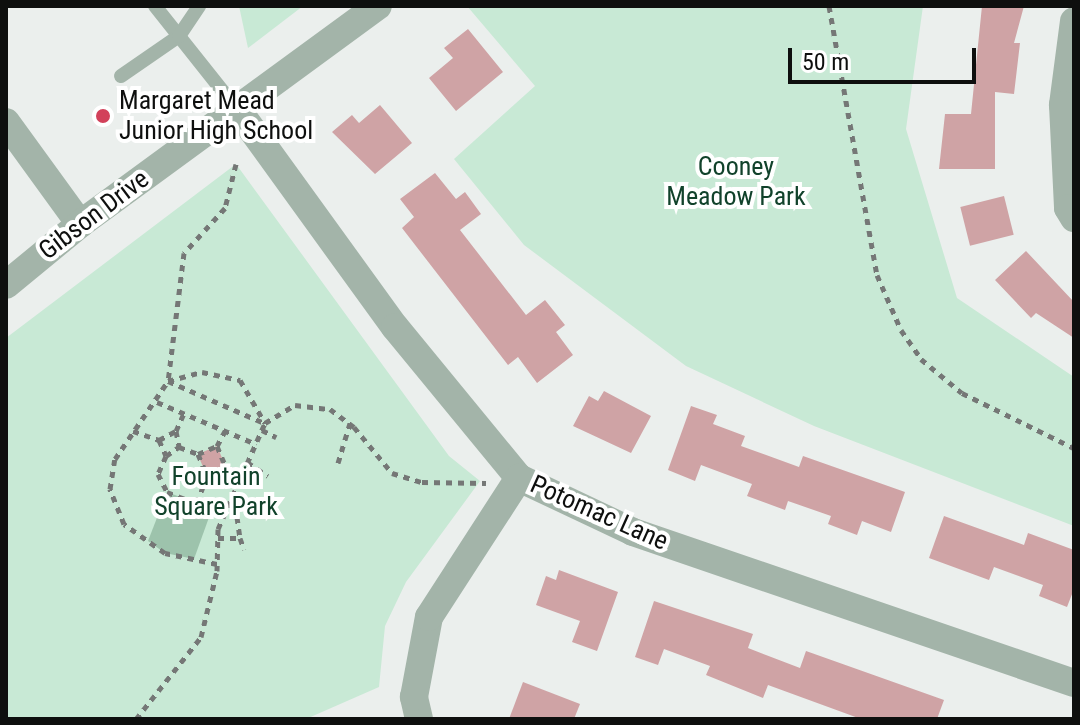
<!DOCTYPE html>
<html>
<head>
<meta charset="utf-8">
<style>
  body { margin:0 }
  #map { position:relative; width:1080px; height:725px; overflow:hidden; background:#ebefed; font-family:"Roboto Condensed",sans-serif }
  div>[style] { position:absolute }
  .green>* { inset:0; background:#c8e9d5 }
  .water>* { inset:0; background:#9dc3ac }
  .building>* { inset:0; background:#cfa3a5; transform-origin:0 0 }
  .path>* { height:5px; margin-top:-2.5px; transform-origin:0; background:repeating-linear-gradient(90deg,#757776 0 6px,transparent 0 12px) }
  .service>* { height:14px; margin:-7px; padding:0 7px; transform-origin:7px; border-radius:7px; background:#a3b4a9 }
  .minor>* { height:28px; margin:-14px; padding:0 14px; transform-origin:14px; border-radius:14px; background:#a3b4a9 }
  .dots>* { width:22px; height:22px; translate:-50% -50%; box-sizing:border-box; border:4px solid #fff; border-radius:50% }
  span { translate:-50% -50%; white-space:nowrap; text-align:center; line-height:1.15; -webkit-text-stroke:8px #fff; paint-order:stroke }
  .poi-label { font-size:26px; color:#0e0f0e }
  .left { translate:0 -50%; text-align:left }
  .park-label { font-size:26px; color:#11422b }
  .street-label { font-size:26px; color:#0e0f0e }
  .frame { position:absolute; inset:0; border:8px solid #0e0f0e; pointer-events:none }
  .scale { position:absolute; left:788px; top:48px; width:188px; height:36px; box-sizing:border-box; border:4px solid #0e0f0e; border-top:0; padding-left:10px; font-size:24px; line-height:28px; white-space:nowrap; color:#0e0f0e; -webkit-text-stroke:6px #fff; paint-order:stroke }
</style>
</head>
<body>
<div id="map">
  <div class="green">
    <div style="clip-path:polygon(239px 6px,303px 6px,248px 48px)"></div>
    <div style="clip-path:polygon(467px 6px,923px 6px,906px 129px,957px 298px,1074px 377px,1074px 526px,814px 426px,686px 366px,524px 245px,454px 159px,535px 86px)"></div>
    <div style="clip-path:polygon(236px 164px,449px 456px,480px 481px,406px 582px,385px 626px,379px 687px,306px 719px,6px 719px,6px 338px)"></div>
  </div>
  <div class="water">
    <div style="clip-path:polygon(167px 492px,212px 509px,194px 559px,165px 553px,148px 541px)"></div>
  </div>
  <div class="building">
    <div style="clip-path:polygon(982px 6px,1024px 6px,1014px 43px,1020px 43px,1014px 94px,995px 92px,995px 169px,939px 169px,945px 114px,971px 114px)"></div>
    <div style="clip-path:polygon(468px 29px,503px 72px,456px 111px,429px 78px,453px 58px,444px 48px)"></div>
    <div style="clip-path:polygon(380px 105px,412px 143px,375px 174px,332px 132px,352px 115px,359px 123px)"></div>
    <div style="clip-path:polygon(435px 173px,456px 199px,465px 192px,481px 214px,460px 230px,526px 315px,545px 300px,565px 325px,556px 332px,573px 355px,537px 383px,518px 357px,508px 365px,402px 228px,414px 217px,400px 199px)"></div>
    <div style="left:1004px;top:196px;width:40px;height:45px;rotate:76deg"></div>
    <div style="clip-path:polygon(1026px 251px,1074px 302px,1074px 338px,1036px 313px,1031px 318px,995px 280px)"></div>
    <div style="clip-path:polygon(604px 391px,651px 416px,631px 453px,573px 426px,589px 396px,598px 401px)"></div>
    <div style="clip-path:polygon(691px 406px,717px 415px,713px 424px,745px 436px,741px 446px,799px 467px,803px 456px,905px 492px,891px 532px,862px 521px,857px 535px,828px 524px,831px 516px,788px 501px,785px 510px,747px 496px,752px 484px,701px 465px,695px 481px,668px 470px)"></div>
    <div style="left:217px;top:446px;width:23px;height:21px;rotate:67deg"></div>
    <div style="clip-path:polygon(944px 516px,1024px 545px,1028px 533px,1074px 550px,1074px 589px,1067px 607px,1039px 596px,1043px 585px,994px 567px,989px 580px,929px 558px)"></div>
    <div style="clip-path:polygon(559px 570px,618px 592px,597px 651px,572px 642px,580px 621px,536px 605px,546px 576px,556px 580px)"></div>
    <div style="clip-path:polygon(654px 601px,753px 634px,748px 648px,800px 668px,806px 651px,944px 700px,937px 719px,861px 719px,768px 685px,763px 698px,706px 675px,710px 666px,664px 649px,658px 665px,635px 657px)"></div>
    <div style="clip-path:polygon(523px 682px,580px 704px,574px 719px,509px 719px)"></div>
  </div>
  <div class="path">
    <div style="left:829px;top:6px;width:273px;rotate:79.9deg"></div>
    <div style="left:877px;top:275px;width:60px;rotate:66.4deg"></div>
    <div style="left:901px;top:330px;width:35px;rotate:55deg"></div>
    <div style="left:921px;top:359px;width:53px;rotate:39.7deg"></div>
    <div style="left:962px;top:393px;width:125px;rotate:26.2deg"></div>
    <div style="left:236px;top:164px;width:45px;rotate:104deg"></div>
    <div style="left:225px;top:208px;width:61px;rotate:132.3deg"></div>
    <div style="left:184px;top:253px;width:129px;rotate:97.1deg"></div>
    <div style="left:168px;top:381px;width:105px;rotate:23.6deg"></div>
    <div style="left:157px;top:402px;width:108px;rotate:23deg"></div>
    <div style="left:262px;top:430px;width:16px;rotate:27deg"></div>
    <div style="left:133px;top:431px;width:28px;rotate:19deg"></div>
    <div style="left:159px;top:440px;width:19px;rotate:-28deg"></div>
    <div style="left:176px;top:431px;width:16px;rotate:79deg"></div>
    <div style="left:179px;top:447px;width:20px;rotate:20deg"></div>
    <div style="left:198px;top:454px;width:21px;rotate:-23deg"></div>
    <div style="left:217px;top:446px;width:23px;rotate:67deg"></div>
    <div style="left:226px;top:467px;width:17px;rotate:24deg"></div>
    <div style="left:176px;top:431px;width:20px;rotate:-66deg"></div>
    <div style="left:159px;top:440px;width:17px;rotate:66deg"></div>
    <div style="left:166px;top:456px;width:16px;rotate:-35deg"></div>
    <div style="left:217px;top:446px;width:17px;rotate:-62deg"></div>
    <div style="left:198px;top:454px;width:23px;rotate:67deg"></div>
    <div style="left:207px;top:475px;width:21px;rotate:-23deg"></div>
    <div style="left:166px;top:456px;width:20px;rotate:114deg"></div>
    <div style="left:158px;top:474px;width:20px;rotate:63deg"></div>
    <div style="left:167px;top:492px;width:61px;rotate:21.1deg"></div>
    <div style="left:247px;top:462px;width:25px;rotate:34deg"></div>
    <div style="left:338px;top:463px;width:42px;rotate:-73.3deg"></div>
    <div style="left:197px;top:503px;width:30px;rotate:-70deg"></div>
    <div style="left:237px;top:517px;width:21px;rotate:82deg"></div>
    <div style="left:218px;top:538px;width:22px"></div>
    <div style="left:240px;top:538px;width:12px;rotate:70deg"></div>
    <div style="left:217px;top:564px;width:53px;rotate:-168.1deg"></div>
    <div style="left:165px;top:553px;width:50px;rotate:-144.7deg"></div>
    <div style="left:124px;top:524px;width:38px;rotate:-112deg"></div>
    <div style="left:110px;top:489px;width:30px;rotate:-81deg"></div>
    <div style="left:115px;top:459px;width:94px;rotate:-55.8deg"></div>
    <div style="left:168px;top:381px;width:35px;rotate:-15deg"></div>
    <div style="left:202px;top:372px;width:39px;rotate:12deg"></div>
    <div style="left:240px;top:380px;width:50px;rotate:59.8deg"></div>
    <div style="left:136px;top:719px;width:105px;rotate:-51.6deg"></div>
    <div style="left:201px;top:637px;width:68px;rotate:-76.4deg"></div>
    <div style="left:217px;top:571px;width:42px;rotate:-88.6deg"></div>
    <div style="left:218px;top:529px;width:116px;rotate:-66.1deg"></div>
    <div style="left:265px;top:423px;width:35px;rotate:-31deg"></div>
    <div style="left:295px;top:405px;width:35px;rotate:7deg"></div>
    <div style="left:330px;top:409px;width:30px;rotate:37deg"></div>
    <div style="left:354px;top:427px;width:60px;rotate:50.4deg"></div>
    <div style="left:392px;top:473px;width:31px;rotate:17deg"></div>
    <div style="left:422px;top:482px;width:64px;rotate:0.9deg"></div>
  </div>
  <div class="service">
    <div style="left:155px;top:6px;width:132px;rotate:51.5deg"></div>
    <div style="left:121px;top:76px;width:70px;rotate:-34.6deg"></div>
    <div style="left:179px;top:36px;width:36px;rotate:-56deg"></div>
  </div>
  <div class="minor">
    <div style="left:1074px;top:21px;width:85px;rotate:97.5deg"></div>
    <div style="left:1063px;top:105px;width:103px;rotate:87.2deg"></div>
    <div style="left:1068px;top:208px;width:12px;rotate:59deg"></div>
    <div style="left:237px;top:109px;width:269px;rotate:54.1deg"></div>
    <div style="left:395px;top:327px;width:195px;rotate:50.6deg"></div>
    <div style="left:519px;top:478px;width:126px;rotate:25.3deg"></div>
    <div style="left:633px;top:532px;width:466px;rotate:18.9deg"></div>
    <div style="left:6px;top:122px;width:126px;rotate:54deg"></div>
    <div style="left:6px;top:285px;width:96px;rotate:-39.5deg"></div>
    <div style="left:80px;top:224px;width:369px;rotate:-36.2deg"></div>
    <div style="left:419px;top:719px;width:23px;rotate:-103deg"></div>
    <div style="left:414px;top:697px;width:81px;rotate:-79.4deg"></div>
    <div style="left:429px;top:617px;width:166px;rotate:-57.1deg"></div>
  </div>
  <div class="dots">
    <div style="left:103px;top:116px;background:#d2415a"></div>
  </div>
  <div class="poi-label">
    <span class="left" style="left:119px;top:116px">Margaret Mead<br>Junior High School</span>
  </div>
  <div class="park-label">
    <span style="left:736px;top:182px">Cooney<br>Meadow Park</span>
    <span style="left:216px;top:492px">Fountain<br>Square Park</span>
  </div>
  <div class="street-label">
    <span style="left:94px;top:215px;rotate:-37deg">Gibson Drive</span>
    <span style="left:599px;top:513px;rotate:24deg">Potomac Lane</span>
  </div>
  <div class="frame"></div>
  <div class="scale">50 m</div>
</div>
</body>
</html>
